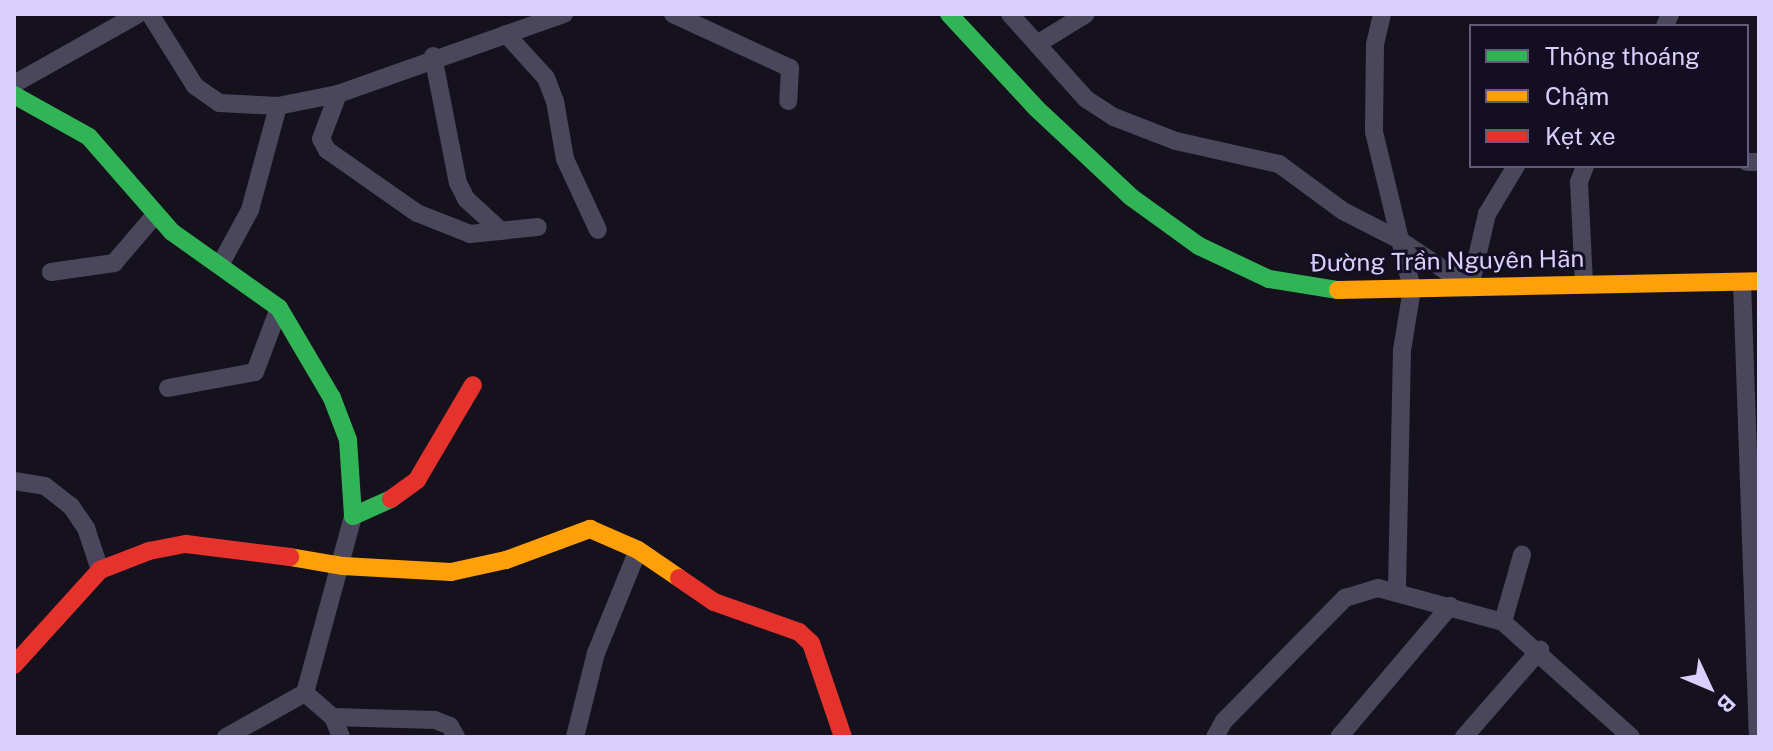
<!DOCTYPE html>
<html>
<head>
<meta charset="utf-8">
<style>
  body { margin:0 }
  #map { position:relative; width:1773px; height:751px; overflow:hidden; background:#15121d; font-family:"Public Sans",sans-serif }
  div>[style] { position:absolute }
  .street>* { height:18px; margin:-9px; padding:0 9px; transform-origin:9px; border-radius:9px; background:#4a475d }
  .fast>* { height:18px; margin:-9px; padding:0 9px; transform-origin:9px; border-radius:9px; background:#30b455 }
  .slow>* { height:18px; margin:-9px; padding:0 9px; transform-origin:9px; border-radius:9px; background:#ff9f0a }
  .jam>* { height:18px; margin:-9px; padding:0 9px; transform-origin:9px; border-radius:9px; background:#e5322d }
  span { translate:-50% -50%; white-space:nowrap; text-align:center; line-height:1.15; -webkit-text-stroke:6px #130e21; paint-order:stroke }
  .street-label { font-size:24px; color:#d8cffd }
  .frame { position:absolute; inset:0; border:16px solid #d8cffd; pointer-events:none }
  .legend { position:absolute; left:1469px; top:24px; width:280px; height:144px; box-sizing:border-box; background:#130e21; border:2px solid #625b79; margin:0; padding:10px 14px; list-style:none; font-size:24px; color:#d8cffd }
  .legend li { display:flex; align-items:center; gap:16px; height:40px }
  .legend b { width:40px; border:2px solid #625b79 }
  .north { position:absolute; left:1669px; top:647px; width:80px; height:80px; -webkit-text-stroke:6px #130e21; paint-order:stroke; rotate:134deg; font-size:22px; font-weight:700; line-height:32px; text-align:center; color:#d8cffd }
  .north::after { content:''; display:block; margin:auto; width:28px; height:36px; background:#d8cffd; clip-path:polygon(50% 0,100% 100%,50% 72%,0 100%) }
</style>
</head>
<body>
<div id="map">
  <div class="street">
    <div style="left:150px;top:14px;width:85px;rotate:58deg"></div>
    <div style="left:195px;top:86px;width:29px;rotate:35deg"></div>
    <div style="left:219px;top:103px;width:59px;rotate:2.9deg"></div>
    <div style="left:278px;top:106px;width:61px;rotate:-11.3deg"></div>
    <div style="left:338px;top:94px;width:240px;rotate:-19.5deg"></div>
    <div style="left:673px;top:14px;width:129px;rotate:24.8deg"></div>
    <div style="left:790px;top:68px;width:33px;rotate:93deg"></div>
    <div style="left:1010px;top:14px;width:114px;rotate:48.2deg"></div>
    <div style="left:1086px;top:99px;width:33px;rotate:33deg"></div>
    <div style="left:1114px;top:117px;width:66px;rotate:21.2deg"></div>
    <div style="left:1176px;top:141px;width:106px;rotate:12.6deg"></div>
    <div style="left:1279px;top:164px;width:79px;rotate:36.3deg"></div>
    <div style="left:1343px;top:211px;width:62px;rotate:27deg"></div>
    <div style="left:1398px;top:239px;width:87px;rotate:33.7deg"></div>
    <div style="left:1470px;top:287px;width:75px;rotate:-76.9deg"></div>
    <div style="left:1487px;top:214px;width:56px;rotate:-58.9deg"></div>
    <div style="left:1382px;top:14px;width:32px;rotate:103deg"></div>
    <div style="left:1375px;top:45px;width:87px;rotate:90.7deg"></div>
    <div style="left:1374px;top:132px;width:162px;rotate:76.4deg"></div>
    <div style="left:1412px;top:289px;width:62px;rotate:99.3deg"></div>
    <div style="left:1402px;top:350px;width:241px;rotate:91.2deg"></div>
    <div style="left:1665px;top:26px;width:13px;rotate:-67deg"></div>
    <div style="left:506px;top:34px;width:59px;rotate:47.7deg"></div>
    <div style="left:546px;top:78px;width:25px;rotate:69deg"></div>
    <div style="left:555px;top:101px;width:59px;rotate:80.2deg"></div>
    <div style="left:565px;top:159px;width:78px;rotate:65.1deg"></div>
    <div style="left:1037px;top:44px;width:57px;rotate:-31.5deg"></div>
    <div style="left:433px;top:56px;width:129px;rotate:78.9deg"></div>
    <div style="left:458px;top:183px;width:18px;rotate:63deg"></div>
    <div style="left:466px;top:199px;width:47px;rotate:42.4deg"></div>
    <div style="left:14px;top:84px;width:142px;rotate:-29.4deg"></div>
    <div style="left:338px;top:94px;width:48px;rotate:110.7deg"></div>
    <div style="left:321px;top:139px;width:13px;rotate:61deg"></div>
    <div style="left:327px;top:150px;width:110px;rotate:35deg"></div>
    <div style="left:417px;top:213px;width:57px;rotate:21.6deg"></div>
    <div style="left:470px;top:234px;width:68px;rotate:-5.9deg"></div>
    <div style="left:1747px;top:162px;width:12px"></div>
    <div style="left:220px;top:265px;width:63px;rotate:-61.4deg"></div>
    <div style="left:250px;top:210px;width:108px;rotate:-74.9deg"></div>
    <div style="left:51px;top:272px;width:64px;rotate:-8.1deg"></div>
    <div style="left:114px;top:263px;width:63px;rotate:-49.5deg"></div>
    <div style="left:1742px;top:282px;width:455px;rotate:88deg"></div>
    <div style="left:1584px;top:284px;width:102px;rotate:-92.8deg"></div>
    <div style="left:1579px;top:182px;width:17px;rotate:-69deg"></div>
    <div style="left:168px;top:388px;width:88px;rotate:-10.4deg"></div>
    <div style="left:255px;top:372px;width:68px;rotate:-69.4deg"></div>
    <div style="left:14px;top:481px;width:31px;rotate:9deg"></div>
    <div style="left:45px;top:486px;width:33px;rotate:38deg"></div>
    <div style="left:71px;top:506px;width:27px;rotate:56deg"></div>
    <div style="left:86px;top:528px;width:44px;rotate:71.6deg"></div>
    <div style="left:1503px;top:622px;width:70px;rotate:-74.2deg"></div>
    <div style="left:305px;top:693px;width:37px;rotate:41deg"></div>
    <div style="left:333px;top:717px;width:22px;rotate:68deg"></div>
    <div style="left:333px;top:717px;width:102px;rotate:1.7deg"></div>
    <div style="left:435px;top:720px;width:16px;rotate:22deg"></div>
    <div style="left:450px;top:726px;width:13px;rotate:61deg"></div>
    <div style="left:226px;top:737px;width:90px;rotate:-29.1deg"></div>
    <div style="left:305px;top:693px;width:183px;rotate:-74.8deg"></div>
    <div style="left:575px;top:737px;width:87px;rotate:-76deg"></div>
    <div style="left:596px;top:653px;width:111px;rotate:-67.8deg"></div>
    <div style="left:1215px;top:737px;width:18px;rotate:-61deg"></div>
    <div style="left:1224px;top:721px;width:173px;rotate:-45.5deg"></div>
    <div style="left:1345px;top:598px;width:34px;rotate:-17deg"></div>
    <div style="left:1378px;top:588px;width:130px;rotate:15.2deg"></div>
    <div style="left:1503px;top:622px;width:172px;rotate:41.9deg"></div>
    <div style="left:1339px;top:737px;width:172px;rotate:-49.7deg"></div>
    <div style="left:1464px;top:737px;width:116px;rotate:-48.9deg"></div>
  </div>
  <div class="fast">
    <div style="left:949px;top:14px;width:128px;rotate:47.2deg"></div>
    <div style="left:1036px;top:108px;width:130px;rotate:43.1deg"></div>
    <div style="left:1131px;top:197px;width:84px;rotate:35.8deg"></div>
    <div style="left:1199px;top:246px;width:77px;rotate:25.2deg"></div>
    <div style="left:1269px;top:279px;width:70px;rotate:9.1deg"></div>
    <div style="left:14px;top:95px;width:86px;rotate:29.2deg"></div>
    <div style="left:89px;top:137px;width:126px;rotate:48.9deg"></div>
    <div style="left:172px;top:232px;width:131px;rotate:35.4deg"></div>
    <div style="left:279px;top:308px;width:104px;rotate:59.5deg"></div>
    <div style="left:332px;top:398px;width:45px;rotate:69.1deg"></div>
    <div style="left:348px;top:440px;width:76px;rotate:86.2deg"></div>
    <div style="left:353px;top:516px;width:42px;rotate:-24.1deg"></div>
  </div>
  <div class="slow">
    <div style="left:1338px;top:290px;width:421px;rotate:-1.2deg"></div>
    <div style="left:290px;top:557px;width:54px;rotate:9.6deg"></div>
    <div style="left:343px;top:566px;width:108px;rotate:3.2deg"></div>
    <div style="left:451px;top:572px;width:56px;rotate:-12.3deg"></div>
    <div style="left:506px;top:560px;width:90px;rotate:-20.3deg"></div>
    <div style="left:590px;top:529px;width:52px;rotate:23.6deg"></div>
    <div style="left:638px;top:550px;width:50px;rotate:34.3deg"></div>
  </div>
  <div class="jam">
    <div style="left:391px;top:499px;width:32px;rotate:-36deg"></div>
    <div style="left:417px;top:480px;width:110px;rotate:-59.5deg"></div>
    <div style="left:679px;top:578px;width:42px;rotate:34.4deg"></div>
    <div style="left:714px;top:602px;width:90px;rotate:19.4deg"></div>
    <div style="left:799px;top:632px;width:16px;rotate:43deg"></div>
    <div style="left:811px;top:643px;width:99px;rotate:71.2deg"></div>
    <div style="left:14px;top:665px;width:128px;rotate:-47.8deg"></div>
    <div style="left:100px;top:570px;width:53px;rotate:-21.2deg"></div>
    <div style="left:149px;top:551px;width:38px;rotate:-11deg"></div>
    <div style="left:186px;top:544px;width:105px;rotate:7.1deg"></div>
  </div>
  <div class="street-label">
    <span style="left:1447px;top:261px;rotate:-1deg">Đường Trần Nguyên Hãn</span>
  </div>
  <div class="frame"></div>
  <ul class="legend">
  <li><b style="height:10px;background:#30b455"></b>Thông thoáng</li>
  <li><b style="height:10px;background:#ff9f0a"></b>Chậm</li>
  <li><b style="height:10px;background:#e5322d"></b>Kẹt xe</li>
  </ul>
  <div class="north">B</div>
</div>
</body>
</html>
